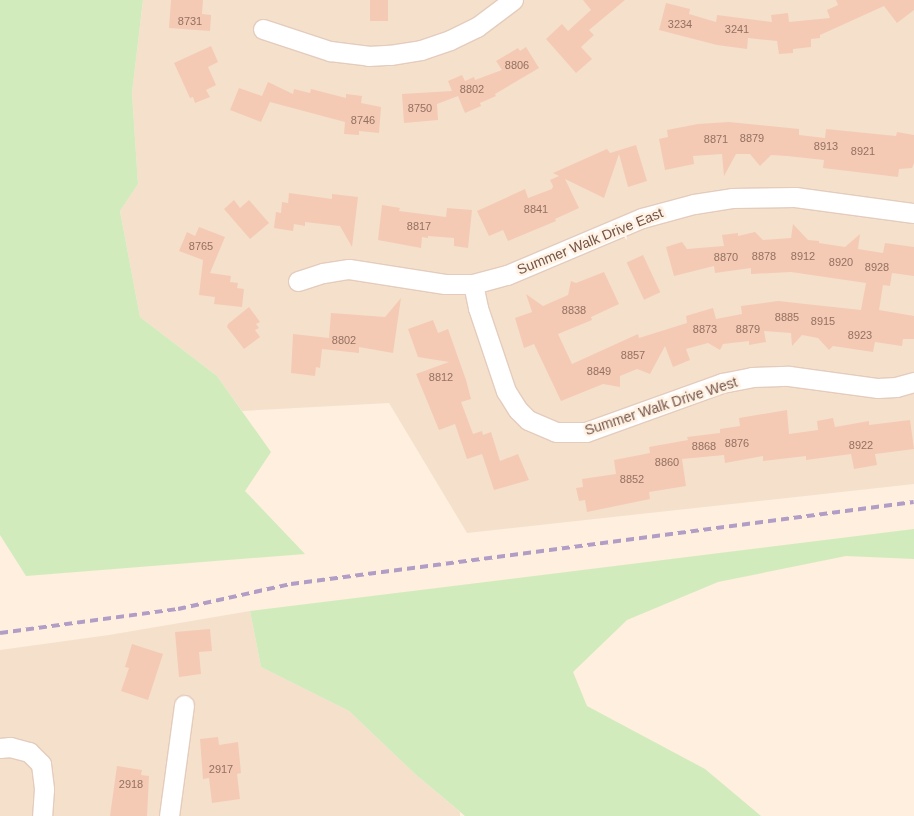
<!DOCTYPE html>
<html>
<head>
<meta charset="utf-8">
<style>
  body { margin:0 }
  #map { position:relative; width:914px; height:816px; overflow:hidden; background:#feefde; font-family:Helvetica,sans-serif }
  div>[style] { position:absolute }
  .residential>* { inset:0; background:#f5e0cc }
  .green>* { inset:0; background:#d2ebbc }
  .building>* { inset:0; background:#f4cab4; transform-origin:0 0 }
  .roads { filter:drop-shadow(1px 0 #e4ccbd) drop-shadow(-1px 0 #e4ccbd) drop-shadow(0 1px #e4ccbd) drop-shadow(0 -1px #e4ccbd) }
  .street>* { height:19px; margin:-9.5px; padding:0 9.5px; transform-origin:9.5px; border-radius:9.5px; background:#fff }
  .rail>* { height:4px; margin-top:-2px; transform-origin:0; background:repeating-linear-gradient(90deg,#b19dc6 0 8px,transparent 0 13px) }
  span { translate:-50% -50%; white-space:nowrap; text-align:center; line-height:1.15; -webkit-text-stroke:5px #fff3e6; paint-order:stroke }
  .number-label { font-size:11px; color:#957161 }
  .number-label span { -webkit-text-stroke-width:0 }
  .street-label { font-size:14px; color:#755345 }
</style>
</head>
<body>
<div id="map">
  <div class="residential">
    <div style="clip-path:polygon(143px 0,914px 0,914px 484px,467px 533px,389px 403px,242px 411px,217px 376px,140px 317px,120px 211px,138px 184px,132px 93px)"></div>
    <div style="clip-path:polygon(250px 611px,261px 667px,349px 711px,415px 774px,460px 812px,460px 816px,0 816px,0 650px,109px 635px)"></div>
  </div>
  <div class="green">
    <div style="clip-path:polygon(0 0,143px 0,132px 93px,138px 184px,120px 211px,140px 317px,217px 376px,271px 452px,245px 491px,305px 554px,26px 576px,0 535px)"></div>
    <div style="clip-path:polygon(914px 529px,914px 559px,846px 556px,718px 582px,627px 620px,573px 672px,587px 706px,705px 769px,761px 816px,465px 816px,415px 774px,349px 711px,261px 667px,250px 611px)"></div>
  </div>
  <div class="building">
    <div style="clip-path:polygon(171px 0,203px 0,202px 14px,211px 15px,210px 31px,169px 28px)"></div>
    <div style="left:370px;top:0;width:18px;height:21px"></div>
    <div style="clip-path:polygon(583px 0,625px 0,589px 30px,594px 35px,581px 47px,592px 59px,576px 73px,546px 39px,562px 24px,568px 31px,591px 10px)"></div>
    <div style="clip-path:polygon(836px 0,914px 0,914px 10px,897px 23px,884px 6px,820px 35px,820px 38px,811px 39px,811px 47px,793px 49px,793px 53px,779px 54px,777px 41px,748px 38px,747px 49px,717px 45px,659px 30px,666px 3px,690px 9px,689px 14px,716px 22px,717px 15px,772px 22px,771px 15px,788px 13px,789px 22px,830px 18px,827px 10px,838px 5px)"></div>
    <div style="clip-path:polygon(211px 46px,218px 62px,208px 67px,216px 85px,206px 90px,210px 97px,195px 103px,193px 97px,190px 98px,174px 63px)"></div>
    <div style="clip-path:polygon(526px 47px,539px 68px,495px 94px,496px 96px,480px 103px,481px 106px,465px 113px,458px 96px,437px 104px,438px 120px,404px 123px,402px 94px,452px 91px,448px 81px,462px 75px,465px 81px,474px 77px,475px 80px,502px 70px,496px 61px,518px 48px,520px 51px)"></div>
    <div style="clip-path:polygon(268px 82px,293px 94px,294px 89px,310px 93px,311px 89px,346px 98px,346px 94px,362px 96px,361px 103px,381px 107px,379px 133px,359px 131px,359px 135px,344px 134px,345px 122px,270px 102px,261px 122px,230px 110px,239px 88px,262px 96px)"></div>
    <div style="clip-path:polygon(729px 122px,799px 129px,799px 135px,825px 138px,826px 129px,896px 136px,897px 132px,914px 135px,914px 163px,912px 168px,899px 169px,898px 177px,823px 168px,824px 160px,787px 156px,771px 155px,760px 166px,750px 154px,736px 154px,724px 176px,722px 154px,693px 156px,694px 164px,665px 170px,659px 139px,668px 137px,667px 130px,698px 124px)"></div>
    <div style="clip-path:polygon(636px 145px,647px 181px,628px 187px,619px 154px,604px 198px,565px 179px,579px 208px,555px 219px,556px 221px,508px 241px,503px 230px,489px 236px,477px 211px,525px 189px,528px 198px,552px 189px,553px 186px,550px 180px,559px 176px,553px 173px,607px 149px,610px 153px)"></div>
    <div style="clip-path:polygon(289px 193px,332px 199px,332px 194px,358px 197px,352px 247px,340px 226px,305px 222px,305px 226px,294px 224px,293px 231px,274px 228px,276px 212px,281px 213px,282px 202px,288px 203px)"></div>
    <div style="clip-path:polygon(234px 200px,240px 208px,249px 200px,269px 223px,250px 239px,224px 209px)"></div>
    <div style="clip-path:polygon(382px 205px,400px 208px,399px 211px,446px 217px,447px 208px,472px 210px,468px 248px,454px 246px,454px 238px,428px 236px,428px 238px,422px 237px,421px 248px,378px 240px)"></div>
    <div style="clip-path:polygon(793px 224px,808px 240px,819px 241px,819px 243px,845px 247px,860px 234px,858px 249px,883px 253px,885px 243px,914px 247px,914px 276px,892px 273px,890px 286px,883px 285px,879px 310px,914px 316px,914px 339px,903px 339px,902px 346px,875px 342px,873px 352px,833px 346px,829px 350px,818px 338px,802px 335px,792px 346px,791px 333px,764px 331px,766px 342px,749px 345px,749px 341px,723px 344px,720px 350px,708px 343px,686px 349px,690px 360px,673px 367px,665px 346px,650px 374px,637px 369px,620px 376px,620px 387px,603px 384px,561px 401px,534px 344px,524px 348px,515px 318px,532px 312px,526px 294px,543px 306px,568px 295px,571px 281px,576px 283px,604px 272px,619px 304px,591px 317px,592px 320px,558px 334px,572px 364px,638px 334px,639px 338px,687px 323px,686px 316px,713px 308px,716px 319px,742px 314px,741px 306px,778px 301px,861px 310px,866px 283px,791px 272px,751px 274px,751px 268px,715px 273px,714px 266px,674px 276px,666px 247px,682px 242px,687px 249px,724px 246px,722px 235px,738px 233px,738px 236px,755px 232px,763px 240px,791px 238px)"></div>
    <div style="clip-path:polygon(199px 227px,225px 237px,210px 273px,231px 276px,230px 282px,238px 283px,237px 288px,244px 289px,242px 307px,214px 304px,215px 297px,199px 295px,203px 260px,179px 251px,187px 232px,195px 236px)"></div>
    <div style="left:643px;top:255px;width:41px;height:18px;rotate:65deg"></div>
    <div style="clip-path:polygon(401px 298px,393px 353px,359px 347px,359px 353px,322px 349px,320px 368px,316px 367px,315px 376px,291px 373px,293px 334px,329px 338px,331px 313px,385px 317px)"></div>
    <div style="clip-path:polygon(249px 307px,260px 322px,256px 324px,259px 328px,255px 330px,260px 337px,244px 349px,227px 327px,228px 324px)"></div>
    <div style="clip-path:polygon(433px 320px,438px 333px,448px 329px,466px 380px,471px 399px,461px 402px,473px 434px,482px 431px,483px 435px,491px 432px,500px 461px,518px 454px,529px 480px,494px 490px,482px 454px,467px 459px,455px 424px,439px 430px,416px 374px,449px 362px,418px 357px,408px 329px)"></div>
    <div style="clip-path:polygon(787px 410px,789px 434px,818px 430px,817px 421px,833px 418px,835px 427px,869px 421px,869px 425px,910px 420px,914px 449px,875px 454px,877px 465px,854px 469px,851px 454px,806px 460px,806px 456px,763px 461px,763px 456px,725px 463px,724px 455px,682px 459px,686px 486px,649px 492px,650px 499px,587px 512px,585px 500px,579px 501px,576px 488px,583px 487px,582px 479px,616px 474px,614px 460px,650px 453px,649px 447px,688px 440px,687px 437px,720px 433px,720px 429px,740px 426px,739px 418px)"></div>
    <div style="clip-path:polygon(210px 629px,212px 651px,199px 652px,201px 674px,179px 677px,175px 632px)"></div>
    <div style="clip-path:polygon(132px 644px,163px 654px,148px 700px,121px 691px,129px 668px,125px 667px)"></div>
    <div style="clip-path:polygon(218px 737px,219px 745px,238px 742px,241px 773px,237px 774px,240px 799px,212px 803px,209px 778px,203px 779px,200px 739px)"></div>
    <div style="clip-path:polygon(117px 766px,142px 770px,141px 775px,149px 776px,147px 816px,110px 816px)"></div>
  </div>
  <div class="roads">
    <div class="street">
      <div style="left:263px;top:29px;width:71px;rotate:18.2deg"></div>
      <div style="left:330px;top:51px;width:38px;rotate:7deg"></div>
      <div style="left:368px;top:56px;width:22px;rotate:-3deg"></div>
      <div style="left:390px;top:55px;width:31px;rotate:-9deg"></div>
      <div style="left:421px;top:50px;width:31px;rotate:-19deg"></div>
      <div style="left:450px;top:40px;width:30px;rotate:-26deg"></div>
      <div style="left:477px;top:27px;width:45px;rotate:-36.9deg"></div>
      <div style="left:298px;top:281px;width:26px;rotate:-18deg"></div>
      <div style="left:323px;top:273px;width:26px;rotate:-9deg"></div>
      <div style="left:349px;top:269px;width:97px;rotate:8.9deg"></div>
      <div style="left:445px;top:284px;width:28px"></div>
      <div style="left:473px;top:284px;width:35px;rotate:-15deg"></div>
      <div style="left:507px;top:275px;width:147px;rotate:-22.9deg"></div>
      <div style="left:642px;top:218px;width:54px;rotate:-15.1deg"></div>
      <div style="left:694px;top:204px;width:38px;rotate:-9deg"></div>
      <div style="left:732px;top:198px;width:63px;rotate:-0.9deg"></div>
      <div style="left:795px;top:197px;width:120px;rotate:7.7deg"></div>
      <div style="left:473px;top:284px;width:25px;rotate:78deg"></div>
      <div style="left:478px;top:308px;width:88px;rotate:71.4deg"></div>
      <div style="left:506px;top:391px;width:22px;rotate:58deg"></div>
      <div style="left:518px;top:410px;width:14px;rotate:45deg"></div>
      <div style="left:528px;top:420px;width:30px;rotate:23deg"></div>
      <div style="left:556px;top:432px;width:30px"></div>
      <div style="left:586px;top:432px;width:145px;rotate:-19.8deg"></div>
      <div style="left:722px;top:383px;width:31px;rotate:-11deg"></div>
      <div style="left:752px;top:377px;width:37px;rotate:-2deg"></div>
      <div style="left:789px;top:376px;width:90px;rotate:7.7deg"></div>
      <div style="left:878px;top:388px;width:18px;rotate:-3deg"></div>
      <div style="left:896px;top:387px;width:19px;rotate:-16deg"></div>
      <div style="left:0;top:748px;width:10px;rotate:-6deg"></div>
      <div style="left:10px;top:747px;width:20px;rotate:15deg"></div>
      <div style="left:29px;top:752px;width:17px;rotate:45deg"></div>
      <div style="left:41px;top:764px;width:25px;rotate:83deg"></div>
      <div style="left:44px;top:789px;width:27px;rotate:94deg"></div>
      <div style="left:169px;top:816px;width:112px;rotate:-82.3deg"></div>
    </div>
  </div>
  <div class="rail">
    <div style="left:0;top:633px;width:180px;rotate:-7.7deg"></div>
    <div style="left:178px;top:609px;width:116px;rotate:-12.5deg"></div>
    <div style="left:291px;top:584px;width:628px;rotate:-7.5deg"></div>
  </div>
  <div class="number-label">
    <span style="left:190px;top:21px">8731</span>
    <span style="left:680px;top:24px">3234</span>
    <span style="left:737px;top:29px">3241</span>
    <span style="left:517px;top:65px">8806</span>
    <span style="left:472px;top:89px">8802</span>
    <span style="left:420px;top:108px">8750</span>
    <span style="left:363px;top:120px">8746</span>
    <span style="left:752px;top:138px">8879</span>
    <span style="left:716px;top:139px">8871</span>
    <span style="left:826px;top:146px">8913</span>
    <span style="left:863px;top:151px">8921</span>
    <span style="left:536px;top:209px">8841</span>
    <span style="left:419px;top:226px">8817</span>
    <span style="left:201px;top:246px">8765</span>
    <span style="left:764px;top:256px">8878</span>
    <span style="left:803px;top:256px">8912</span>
    <span style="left:726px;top:257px">8870</span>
    <span style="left:841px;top:262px">8920</span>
    <span style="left:877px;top:267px">8928</span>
    <span style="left:574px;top:310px">8838</span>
    <span style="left:787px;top:317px">8885</span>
    <span style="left:823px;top:321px">8915</span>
    <span style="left:705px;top:329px">8873</span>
    <span style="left:748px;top:329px">8879</span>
    <span style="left:860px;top:335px">8923</span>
    <span style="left:344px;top:340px">8802</span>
    <span style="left:633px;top:355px">8857</span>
    <span style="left:599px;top:371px">8849</span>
    <span style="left:441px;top:377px">8812</span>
    <span style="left:737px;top:443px">8876</span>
    <span style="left:861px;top:445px">8922</span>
    <span style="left:704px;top:446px">8868</span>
    <span style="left:667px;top:462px">8860</span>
    <span style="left:632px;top:479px">8852</span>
    <span style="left:221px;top:769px">2917</span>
    <span style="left:131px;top:784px">2918</span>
  </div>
  <div class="street-label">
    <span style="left:590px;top:241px;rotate:-22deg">Summer Walk Drive East</span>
    <span style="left:661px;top:406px;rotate:-18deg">Summer Walk Drive West</span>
  </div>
</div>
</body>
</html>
